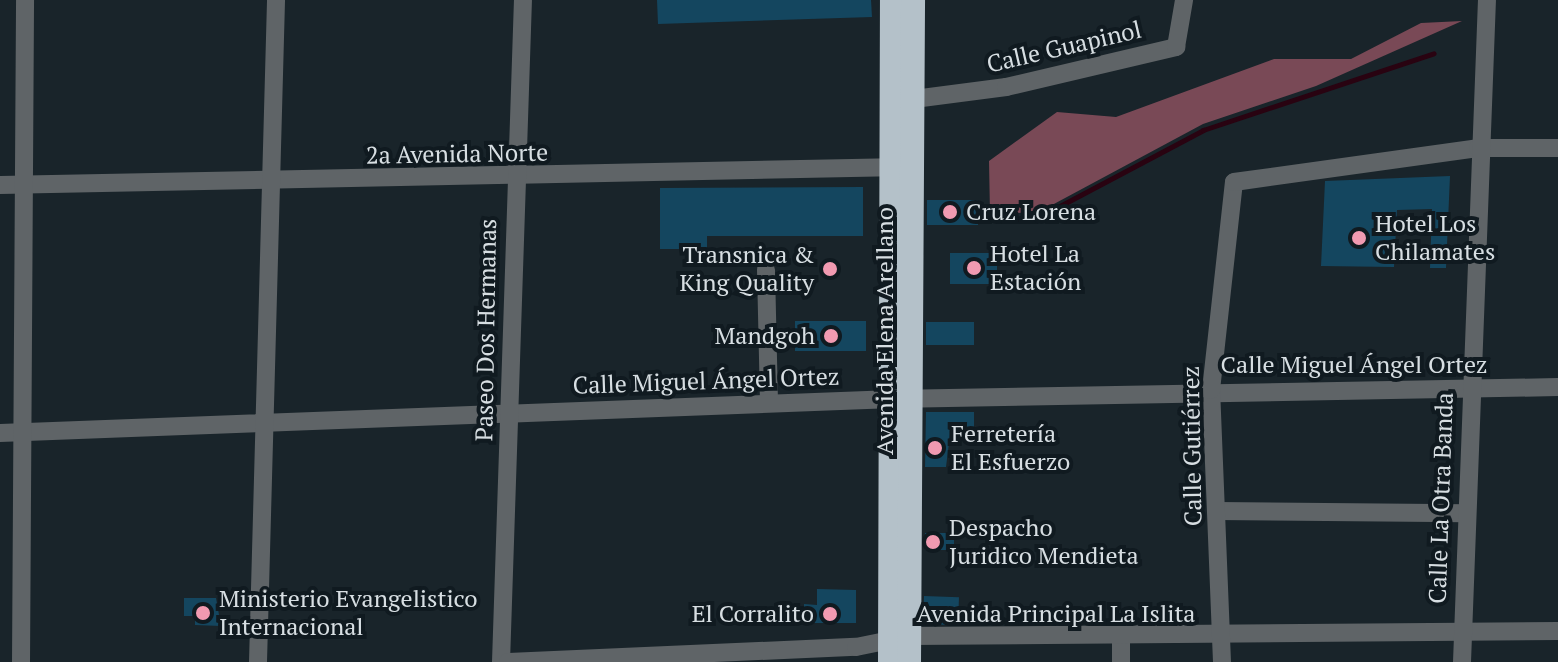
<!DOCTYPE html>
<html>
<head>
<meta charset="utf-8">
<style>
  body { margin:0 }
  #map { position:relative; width:1558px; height:662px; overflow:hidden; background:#19242a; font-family:"PT Serif",serif }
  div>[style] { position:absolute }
  .forest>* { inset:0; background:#794956 }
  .stream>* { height:5px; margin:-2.5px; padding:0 2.5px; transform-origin:2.5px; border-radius:2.5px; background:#290311 }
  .building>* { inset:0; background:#14465f; transform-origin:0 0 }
  .street>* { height:18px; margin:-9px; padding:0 9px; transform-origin:9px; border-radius:9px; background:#5f6467 }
  .highway>* { height:24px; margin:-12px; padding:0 12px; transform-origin:12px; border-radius:12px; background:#b4c1c9 }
  .dots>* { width:22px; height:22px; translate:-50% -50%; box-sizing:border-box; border:4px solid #101a20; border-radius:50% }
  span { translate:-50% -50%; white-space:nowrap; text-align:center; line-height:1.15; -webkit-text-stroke:8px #101a20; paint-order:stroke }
  .street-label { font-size:24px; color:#d7dee2 }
  .poi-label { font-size:24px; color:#d7dee2 }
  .left { translate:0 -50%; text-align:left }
  .right { translate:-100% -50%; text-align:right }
</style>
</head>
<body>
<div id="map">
  <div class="forest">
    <div style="clip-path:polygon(1462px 21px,1316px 86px,1203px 124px,1039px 212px,990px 214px,989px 161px,1057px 112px,1116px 117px,1274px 59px,1351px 59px,1421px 23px)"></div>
  </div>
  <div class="stream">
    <div style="left:999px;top:221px;width:40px;rotate:-5.7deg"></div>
    <div style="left:1039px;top:217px;width:186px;rotate:-27.9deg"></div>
    <div style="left:1203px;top:130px;width:243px;rotate:-18.4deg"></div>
  </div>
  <div class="building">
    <div style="clip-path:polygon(657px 0,871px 0,872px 17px,658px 24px)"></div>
    <div style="clip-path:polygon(1450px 176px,1446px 268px,1430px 268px,1432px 209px,1397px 210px,1394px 267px,1321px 266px,1325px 181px)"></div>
    <div style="clip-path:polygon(863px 187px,863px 236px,707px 236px,707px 249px,660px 249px,660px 188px)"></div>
    <div style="left:927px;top:200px;width:51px;height:25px"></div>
    <div style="left:950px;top:253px;width:47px;height:31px"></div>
    <div style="left:795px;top:321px;width:71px;height:30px"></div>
    <div style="left:926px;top:322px;width:48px;height:23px"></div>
    <div style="clip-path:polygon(926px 412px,974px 412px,974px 428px,951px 427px,946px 467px,925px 467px)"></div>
    <div style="left:925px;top:533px;width:29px;height:17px"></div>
    <div style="clip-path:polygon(817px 589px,856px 590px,856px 623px,804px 623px,804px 604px,817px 605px)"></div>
    <div style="left:924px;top:596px;width:35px;height:28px;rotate:2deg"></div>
    <div style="clip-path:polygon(184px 598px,216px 598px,221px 626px,195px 625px,195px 616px,184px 616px)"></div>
  </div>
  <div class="street">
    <div style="left:914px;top:99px;width:93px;rotate:-7.4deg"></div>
    <div style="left:1006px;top:87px;width:175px;rotate:-13.2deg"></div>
    <div style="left:1176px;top:47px;width:48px;rotate:-80.3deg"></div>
    <div style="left:0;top:185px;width:903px;rotate:-1.14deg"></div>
    <div style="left:766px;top:270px;width:133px;rotate:88.7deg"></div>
    <div style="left:0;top:433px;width:894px;rotate:-2.18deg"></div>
    <div style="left:893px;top:399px;width:665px;rotate:-1.03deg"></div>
    <div style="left:1217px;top:511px;width:248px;rotate:0.5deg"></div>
    <div style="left:1121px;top:638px;width:24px;rotate:90deg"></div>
    <div style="left:21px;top:662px;width:662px;rotate:-89.65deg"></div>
    <div style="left:258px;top:662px;width:662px;rotate:-88.44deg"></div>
    <div style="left:501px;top:662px;width:662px;rotate:-88.1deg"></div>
    <div style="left:508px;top:662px;width:348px;rotate:-2.5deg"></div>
    <div style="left:856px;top:647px;width:55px;rotate:-11.5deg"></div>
    <div style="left:910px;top:636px;width:648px;rotate:-0.44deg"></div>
    <div style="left:1222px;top:662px;width:272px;rotate:-92.3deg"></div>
    <div style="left:1211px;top:390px;width:209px;rotate:-83.7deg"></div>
    <div style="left:1234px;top:182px;width:246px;rotate:-7.9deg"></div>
    <div style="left:1478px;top:148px;width:80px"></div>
    <div style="left:1462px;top:662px;width:662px;rotate:-87.84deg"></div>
  </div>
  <div class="highway">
    <div style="left:890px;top:662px;width:662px;rotate:-89.83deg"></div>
    <div style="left:909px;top:662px;width:662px;rotate:-89.65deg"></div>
  </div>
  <div class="dots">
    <div style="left:950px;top:212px;background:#f19ab1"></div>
    <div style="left:1359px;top:238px;background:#f19ab1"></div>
    <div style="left:974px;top:268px;background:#f19ab1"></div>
    <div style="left:830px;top:269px;background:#f19ab1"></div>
    <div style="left:831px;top:336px;background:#f19ab1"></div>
    <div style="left:935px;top:448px;background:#f19ab1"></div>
    <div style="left:933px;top:542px;background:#f19ab1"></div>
    <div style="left:203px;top:613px;background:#f19ab1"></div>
    <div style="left:830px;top:614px;background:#f19ab1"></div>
  </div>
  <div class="street-label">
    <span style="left:1064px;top:47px;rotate:-13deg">Calle Guapinol</span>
    <span style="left:457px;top:154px;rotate:-1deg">2a Avenida Norte</span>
    <span style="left:486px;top:330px;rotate:-89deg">Paseo Dos Hermanas</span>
    <span style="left:885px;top:331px;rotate:-90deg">Avenida Elena Arellano</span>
    <span style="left:1354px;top:365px">Calle Miguel Ángel Ortez</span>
    <span style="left:706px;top:381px;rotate:-2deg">Calle Miguel Ángel Ortez</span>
    <span style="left:1192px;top:446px;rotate:-91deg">Calle Gutiérrez</span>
    <span style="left:1441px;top:498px;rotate:-88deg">Calle La Otra Banda</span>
    <span style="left:1056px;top:614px">Avenida Principal La Islita</span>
  </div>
  <div class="poi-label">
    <span class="left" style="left:966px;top:212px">Cruz Lorena</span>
    <span class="left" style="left:1375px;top:238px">Hotel Los<br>Chilamates</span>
    <span class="left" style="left:990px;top:268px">Hotel La<br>Estación</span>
    <span class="right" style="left:814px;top:269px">Transnica &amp;<br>King Quality</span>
    <span class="right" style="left:815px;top:336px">Mandgoh</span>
    <span class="left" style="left:951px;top:448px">Ferretería<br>El Esfuerzo</span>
    <span class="left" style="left:949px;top:542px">Despacho<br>Juridico Mendieta</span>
    <span class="left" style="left:219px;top:613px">Ministerio Evangelistico<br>Internacional</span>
    <span class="right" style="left:814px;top:614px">El Corralito</span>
  </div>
</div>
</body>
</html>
